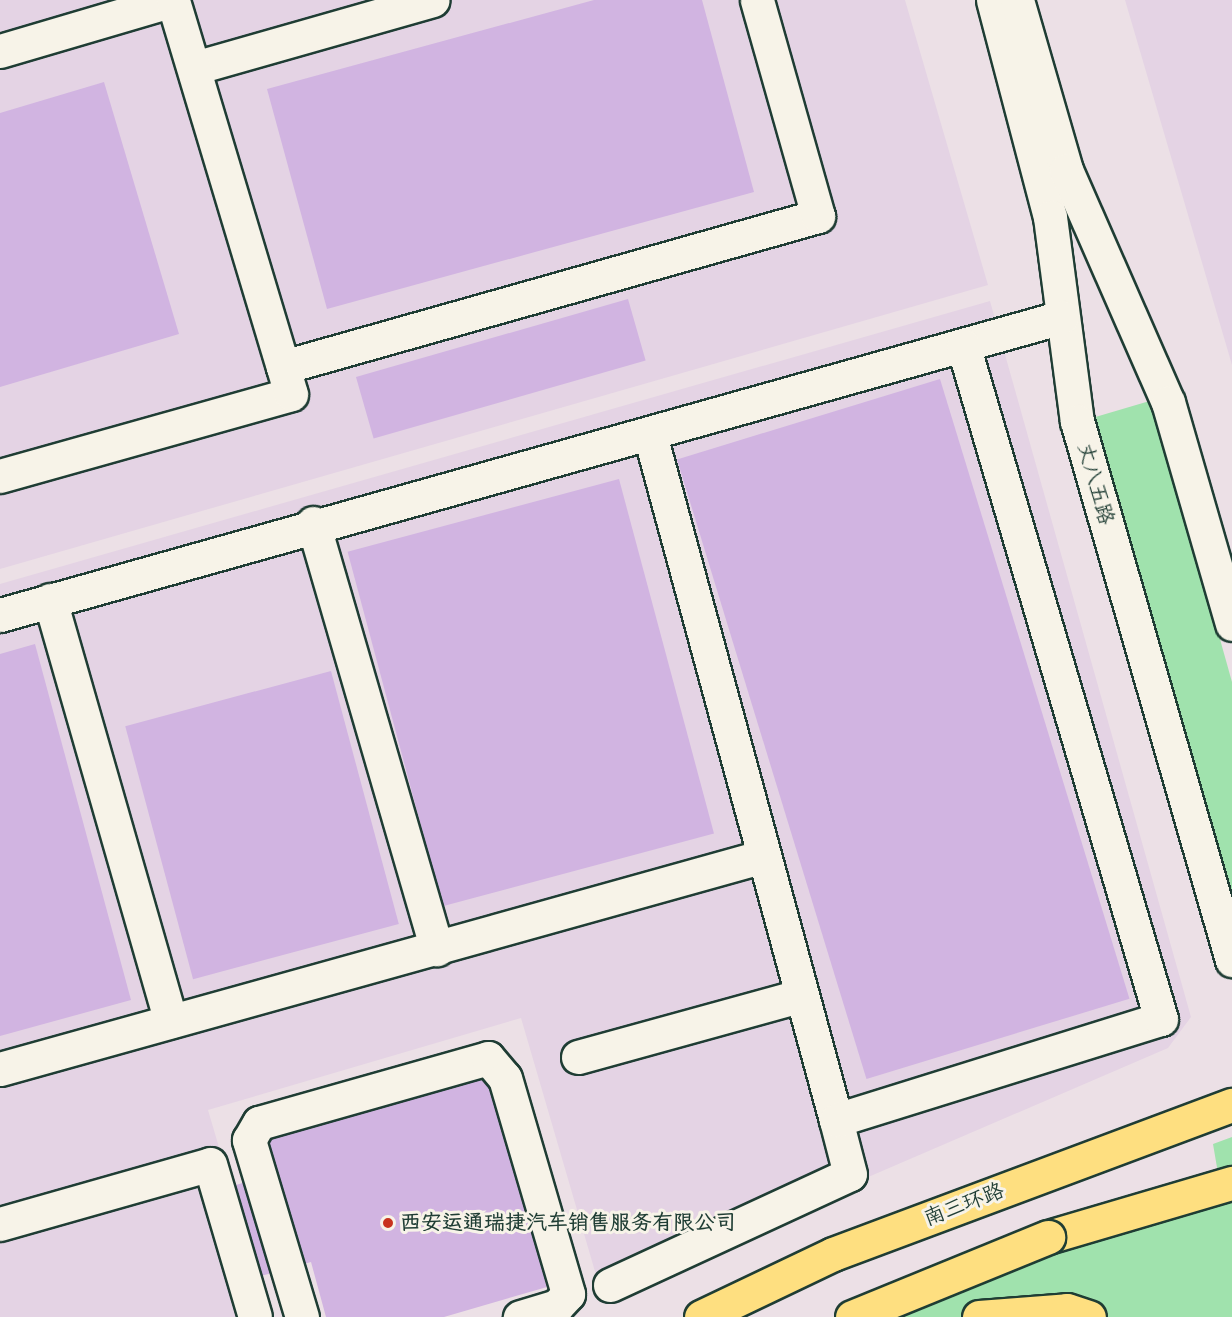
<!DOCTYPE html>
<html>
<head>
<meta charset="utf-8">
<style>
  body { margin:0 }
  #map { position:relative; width:1232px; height:1317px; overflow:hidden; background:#ece0e6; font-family:Pangolin,"LXGW WenKai TC",sans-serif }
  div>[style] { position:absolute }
  .built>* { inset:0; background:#e4d3e4 }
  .green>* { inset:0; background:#a0e2ad }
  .building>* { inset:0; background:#d1b4e1; transform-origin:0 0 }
  .roads { filter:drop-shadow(2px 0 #1f3d34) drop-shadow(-2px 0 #1f3d34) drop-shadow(0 2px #1f3d34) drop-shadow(0 -2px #1f3d34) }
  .minor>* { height:33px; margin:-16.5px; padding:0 16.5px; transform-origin:16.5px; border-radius:16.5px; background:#f7f3e8 }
  .highway>* { height:33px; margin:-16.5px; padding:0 16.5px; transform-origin:16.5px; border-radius:16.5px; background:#fedf80 }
  .bridges { filter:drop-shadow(2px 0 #1f3d34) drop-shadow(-2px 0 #1f3d34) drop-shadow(0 2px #1f3d34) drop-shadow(0 -2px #1f3d34) }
  .highway-bridge>* { height:33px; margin:-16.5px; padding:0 16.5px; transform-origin:16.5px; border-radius:16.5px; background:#fedf80 }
  .dots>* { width:16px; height:16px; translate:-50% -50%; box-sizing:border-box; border:3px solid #f7f3e8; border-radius:50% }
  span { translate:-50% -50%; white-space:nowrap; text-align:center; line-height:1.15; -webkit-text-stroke:6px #f7f3e8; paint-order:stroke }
  .street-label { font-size:21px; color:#1f3d34 }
  .poi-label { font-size:21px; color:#1f3d34; font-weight:700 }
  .left { translate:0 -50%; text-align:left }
</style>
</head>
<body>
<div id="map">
  <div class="built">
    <div style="clip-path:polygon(0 0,905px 0,988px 285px,0 569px)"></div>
    <div style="clip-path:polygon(1125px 0,1232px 0,1232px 365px)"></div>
    <div style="clip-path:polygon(990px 301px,1191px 1017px,1168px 1048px,601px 1292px,521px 1018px,208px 1110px,269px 1317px,0 1317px,0 584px)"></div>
  </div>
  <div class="green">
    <div style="clip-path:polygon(1153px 400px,1232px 682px,1232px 907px,1092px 418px)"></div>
    <div style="clip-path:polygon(1232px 1137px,1232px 1317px,880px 1317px,1087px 1238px,1222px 1197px,1213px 1144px)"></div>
  </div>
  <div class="building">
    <div style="clip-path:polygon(594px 0,702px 0,754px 192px,327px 309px,267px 89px)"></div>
    <div style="clip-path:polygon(104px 82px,179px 334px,0 387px,0 113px)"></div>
    <div style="left:628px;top:299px;width:64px;height:283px;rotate:74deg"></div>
    <div style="left:940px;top:379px;width:648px;height:275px;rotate:73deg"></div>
    <div style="left:619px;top:479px;width:367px;height:281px;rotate:75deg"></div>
    <div style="clip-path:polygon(35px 644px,131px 1000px,0 1036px,0 654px)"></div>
    <div style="left:331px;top:671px;width:262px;height:213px;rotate:75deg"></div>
    <div style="clip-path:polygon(487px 1077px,547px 1287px,444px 1317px,326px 1317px,311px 1262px,261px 1276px,236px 1185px,274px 1173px,265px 1139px)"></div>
  </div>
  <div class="roads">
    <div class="minor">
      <div style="left:993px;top:0;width:224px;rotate:75.3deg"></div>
      <div style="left:1050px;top:217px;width:206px;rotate:82.5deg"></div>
      <div style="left:1077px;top:421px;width:561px;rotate:73.96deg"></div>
      <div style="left:1017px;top:0;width:177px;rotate:73.9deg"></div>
      <div style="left:1066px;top:170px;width:253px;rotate:66.3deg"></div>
      <div style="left:1168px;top:402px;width:231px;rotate:73.9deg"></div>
      <div style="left:0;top:51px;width:180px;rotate:-16.4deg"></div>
      <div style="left:194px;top:68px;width:248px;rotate:-15.9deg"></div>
      <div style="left:283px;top:367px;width:556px;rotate:-15.76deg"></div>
      <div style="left:818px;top:216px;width:224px;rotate:-105.8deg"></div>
      <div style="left:650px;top:435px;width:710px;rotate:74.81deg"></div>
      <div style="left:0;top:476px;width:302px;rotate:-15.7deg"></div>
      <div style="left:291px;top:394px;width:411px;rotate:-106.7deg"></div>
      <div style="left:313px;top:523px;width:444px;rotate:73.8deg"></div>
      <div style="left:50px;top:600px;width:438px;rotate:74deg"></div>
      <div style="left:0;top:615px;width:1103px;rotate:-15.67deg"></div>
      <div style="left:578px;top:1057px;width:230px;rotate:-15.4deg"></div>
      <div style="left:0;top:1069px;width:790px;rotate:-15.57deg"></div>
      <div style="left:0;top:1224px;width:218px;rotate:-15.9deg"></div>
      <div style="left:210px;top:1164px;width:159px;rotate:73.6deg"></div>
      <div style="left:610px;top:1285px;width:264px;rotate:-24.8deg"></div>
      <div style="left:850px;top:1174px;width:56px;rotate:-104.5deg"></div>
      <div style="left:836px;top:1120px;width:340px;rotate:-17.3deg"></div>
      <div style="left:1161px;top:1019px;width:702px;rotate:-106.37deg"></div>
      <div style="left:302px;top:1317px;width:185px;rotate:-106.7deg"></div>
      <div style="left:249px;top:1140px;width:20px;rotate:-60deg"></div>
      <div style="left:259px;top:1123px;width:238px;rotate:-15.8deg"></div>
      <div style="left:488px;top:1058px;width:26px;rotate:50deg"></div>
      <div style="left:505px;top:1078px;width:225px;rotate:73.7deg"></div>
      <div style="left:568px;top:1294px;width:16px;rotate:133deg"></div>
      <div style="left:557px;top:1306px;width:39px;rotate:163deg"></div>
    </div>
    <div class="highway">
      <div style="left:1048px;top:1237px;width:192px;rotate:-16.4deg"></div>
      <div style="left:701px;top:1317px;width:146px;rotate:-25.5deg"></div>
      <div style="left:833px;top:1254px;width:426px;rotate:-20.5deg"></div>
      <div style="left:979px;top:1317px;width:88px;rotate:-4.5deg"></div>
      <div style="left:1067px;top:1310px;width:23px;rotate:18deg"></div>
    </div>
  </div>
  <div class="bridges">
    <div class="highway-bridge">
      <div style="left:852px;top:1317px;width:212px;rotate:-22.2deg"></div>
    </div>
  </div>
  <div class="dots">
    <div style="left:388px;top:1223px;background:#c8321e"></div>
  </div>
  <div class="street-label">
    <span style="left:1095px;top:484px;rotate:74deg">丈八五路</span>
    <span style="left:964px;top:1205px;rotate:-21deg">南三环路</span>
  </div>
  <div class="poi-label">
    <span class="left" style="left:400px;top:1223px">西安运通瑞捷汽车销售服务有限公司</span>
  </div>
</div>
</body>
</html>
